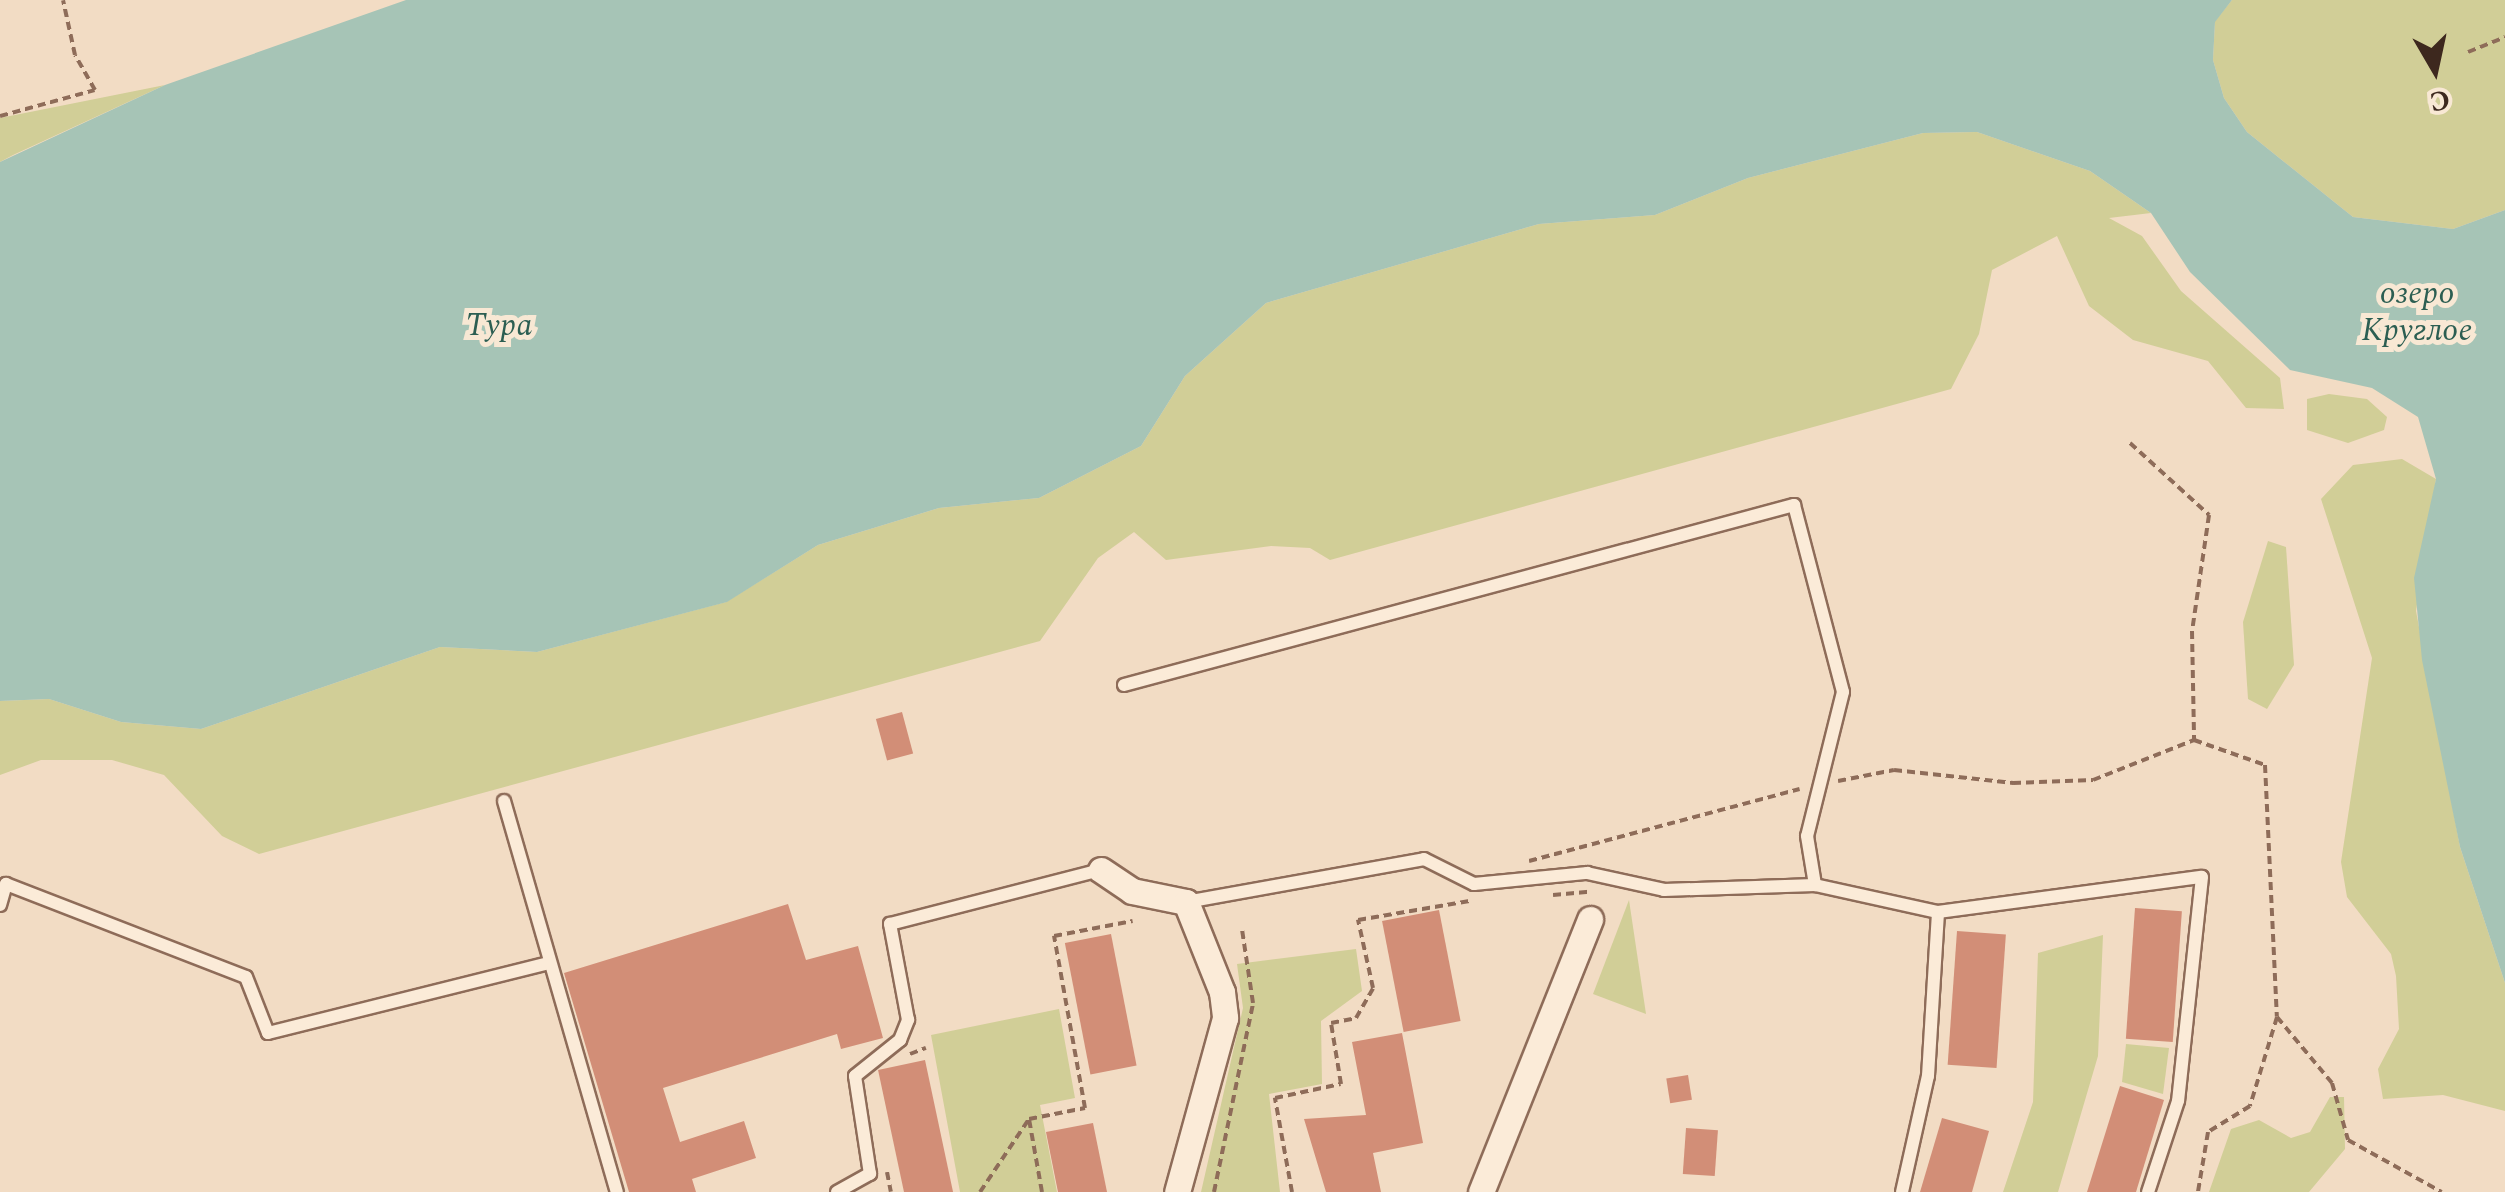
<!DOCTYPE html>
<html>
<head>
<meta charset="utf-8">
<style>
  body { margin:0 }
  #map { position:relative; width:2505px; height:1192px; overflow:hidden; background:#f2dcc4; font-family:Spectral,serif }
  div>[style] { position:absolute }
  .green>* { inset:0; background:#d1ce97 }
  .water>* { inset:0; background:#a6c4b6 }
  .building>* { inset:0; background:#d28e77; transform-origin:0 0 }
  .path>* { height:4px; margin-top:-2px; transform-origin:0; background:repeating-linear-gradient(90deg,#8e6c59 0 8px,transparent 0 13px) }
  .roads { filter:drop-shadow(2px 0 #8e6c59) drop-shadow(-2px 0 #8e6c59) drop-shadow(0 2px #8e6c59) drop-shadow(0 -2px #8e6c59) }
  .service>* { height:12px; margin:-6px; padding:0 6px; transform-origin:6px; border-radius:6px; background:#fbebd8 }
  .minor>* { height:25px; margin:-12.5px; padding:0 12.5px; transform-origin:12.5px; border-radius:12.5px; background:#fbebd8 }
  span { translate:-50% -50%; white-space:nowrap; text-align:center; line-height:1.15; -webkit-text-stroke:10px #f8e8d4; paint-order:stroke }
  .water-label { font-size:32px; color:#2c5e52; font-style:italic }
  .north { position:absolute; left:2385px; top:20px; width:100px; height:100px; -webkit-text-stroke:8px #f8e8d4; paint-order:stroke; rotate:171deg; font-size:28px; font-weight:700; line-height:40px; text-align:center; color:#3d281e }
  .north::after { content:''; display:block; margin:auto; width:35px; height:45px; background:#3d281e; clip-path:polygon(50% 0,100% 100%,50% 72%,0 100%) }
</style>
</head>
<body>
<div id="map">
  <div class="green">
    <div style="clip-path:polygon(2232px 0,2505px 0,2505px 210px,2453px 229px,2353px 217px,2247px 132px,2224px 98px,2213px 60px,2215px 21px)"></div>
    <div style="clip-path:polygon(165px 85px,13px 155px,0 162px,0 118px)"></div>
    <div style="clip-path:polygon(1977px 132px,2090px 171px,2151px 213px,2109px 218px,2142px 236px,2181px 291px,2280px 378px,2284px 409px,2246px 408px,2208px 361px,2133px 340px,2089px 306px,2057px 236px,1992px 270px,1979px 334px,1951px 389px,1330px 560px,1310px 548px,1271px 546px,1166px 560px,1134px 532px,1098px 558px,1040px 641px,259px 854px,222px 836px,164px 775px,112px 760px,41px 760px,0 775px,0 701px,49px 699px,121px 722px,201px 729px,440px 647px,537px 652px,726px 602px,818px 545px,939px 508px,1039px 498px,1141px 446px,1185px 376px,1266px 303px,1539px 224px,1655px 215px,1748px 178px,1923px 133px)"></div>
    <div style="clip-path:polygon(2329px 394px,2367px 399px,2387px 417px,2384px 430px,2348px 443px,2307px 430px,2307px 399px)"></div>
    <div style="clip-path:polygon(2402px 459px,2436px 479px,2416px 611px,2460px 847px,2505px 983px,2505px 1111px,2443px 1095px,2383px 1099px,2378px 1069px,2399px 1029px,2396px 976px,2391px 954px,2347px 897px,2341px 862px,2372px 658px,2321px 499px,2353px 465px)"></div>
    <div style="clip-path:polygon(2268px 541px,2286px 547px,2294px 665px,2267px 709px,2248px 699px,2243px 622px)"></div>
    <div style="clip-path:polygon(1629px 900px,1646px 1014px,1593px 994px)"></div>
    <div style="clip-path:polygon(2103px 935px,2098px 1056px,2058px 1192px,2003px 1192px,2033px 1102px,2038px 953px)"></div>
    <div style="clip-path:polygon(1356px 949px,1362px 991px,1321px 1021px,1322px 1084px,1269px 1094px,1280px 1192px,1201px 1192px,1243px 1008px,1237px 964px)"></div>
    <div style="clip-path:polygon(1059px 1009px,1075px 1098px,1040px 1105px,1057px 1192px,960px 1192px,931px 1035px)"></div>
    <div style="clip-path:polygon(2126px 1044px,2169px 1048px,2163px 1094px,2122px 1082px)"></div>
    <div style="clip-path:polygon(2330px 1097px,2344px 1097px,2345px 1149px,2309px 1192px,2209px 1192px,2231px 1129px,2259px 1120px,2291px 1138px,2310px 1132px)"></div>
  </div>
  <div class="water">
    <div style="clip-path:polygon(406px 0,2232px 0,2215px 22px,2213px 60px,2224px 98px,2247px 132px,2353px 217px,2453px 229px,2505px 210px,2505px 983px,2460px 847px,2422px 660px,2414px 578px,2436px 479px,2418px 417px,2372px 388px,2290px 370px,2190px 272px,2151px 213px,2090px 171px,1977px 132px,1923px 133px,1748px 178px,1655px 215px,1539px 224px,1266px 303px,1185px 376px,1141px 446px,1039px 498px,939px 508px,818px 545px,727px 602px,537px 652px,440px 647px,201px 729px,121px 722px,49px 699px,0 701px,0 162px,165px 85px)"></div>
  </div>
  <div class="building">
    <div style="left:902px;top:712px;width:43px;height:27px;rotate:75deg"></div>
    <div style="clip-path:polygon(788px 904px,806px 960px,858px 946px,883px 1038px,841px 1049px,837px 1034px,663px 1088px,680px 1142px,744px 1121px,756px 1158px,692px 1179px,696px 1192px,629px 1192px,564px 973px)"></div>
    <div style="left:2135px;top:908px;width:47px;height:131px;rotate:4deg"></div>
    <div style="left:1439px;top:910px;width:113px;height:58px;rotate:79deg"></div>
    <div style="left:1957px;top:931px;width:49px;height:134px;rotate:4deg"></div>
    <div style="left:1111px;top:934px;width:134px;height:47px;rotate:79deg"></div>
    <div style="clip-path:polygon(1402px 1033px,1423px 1143px,1373px 1153px,1381px 1192px,1326px 1192px,1304px 1119px,1366px 1115px,1352px 1042px)"></div>
    <div style="left:925px;top:1060px;width:135px;height:48px;rotate:78deg"></div>
    <div style="left:1688px;top:1075px;width:25px;height:22px;rotate:81deg"></div>
    <div style="clip-path:polygon(2120px 1086px,2164px 1100px,2136px 1192px,2087px 1192px)"></div>
    <div style="clip-path:polygon(1942px 1118px,1989px 1131px,1972px 1192px,1920px 1192px)"></div>
    <div style="clip-path:polygon(1093px 1123px,1107px 1192px,1058px 1192px,1046px 1132px)"></div>
    <div style="left:1686px;top:1128px;width:32px;height:46px;rotate:4deg"></div>
  </div>
  <div class="path">
    <div style="left:2468px;top:52px;width:40px;rotate:-22deg"></div>
    <div style="left:0;top:116px;width:98px;rotate:-15.3deg"></div>
    <div style="left:95px;top:90px;width:40px;rotate:-119.7deg"></div>
    <div style="left:75px;top:55px;width:56px;rotate:-102.3deg"></div>
    <div style="left:2130px;top:443px;width:107px;rotate:42.3deg"></div>
    <div style="left:2209px;top:515px;width:117px;rotate:98.3deg"></div>
    <div style="left:2192px;top:631px;width:109px;rotate:88.9deg"></div>
    <div style="left:1838px;top:781px;width:57px;rotate:-11.1deg"></div>
    <div style="left:1894px;top:770px;width:120px;rotate:6.2deg"></div>
    <div style="left:2013px;top:783px;width:80px;rotate:-2.1deg"></div>
    <div style="left:2093px;top:780px;width:109px;rotate:-21.6deg"></div>
    <div style="left:2194px;top:740px;width:75px;rotate:19.4deg"></div>
    <div style="left:2265px;top:765px;width:252px;rotate:87.3deg"></div>
    <div style="left:2277px;top:1017px;width:93px;rotate:106.9deg"></div>
    <div style="left:2250px;top:1106px;width:49px;rotate:148.2deg"></div>
    <div style="left:2208px;top:1132px;width:61px;rotate:99.5deg"></div>
    <div style="left:1529px;top:861px;width:280px;rotate:-14.9deg"></div>
    <div style="left:1553px;top:895px;width:36px;rotate:-5deg"></div>
    <div style="left:2277px;top:1017px;width:86px;rotate:50.2deg"></div>
    <div style="left:2332px;top:1083px;width:59px;rotate:74.3deg"></div>
    <div style="left:2348px;top:1140px;width:107px;rotate:29deg"></div>
    <div style="left:910px;top:1054px;width:17px;rotate:-21deg"></div>
    <div style="left:887px;top:1172px;width:20px;rotate:79deg"></div>
    <div style="left:980px;top:1192px;width:88px;rotate:-56.1deg"></div>
    <div style="left:1042px;top:1192px;width:74px;rotate:-100.1deg"></div>
    <div style="left:1029px;top:1119px;width:57px;rotate:-11.1deg"></div>
    <div style="left:1085px;top:1108px;width:175px;rotate:-100.2deg"></div>
    <div style="left:1054px;top:936px;width:80px;rotate:-10.8deg"></div>
    <div style="left:1214px;top:1192px;width:193px;rotate:-78.3deg"></div>
    <div style="left:1253px;top:1003px;width:75px;rotate:-98.5deg"></div>
    <div style="left:1292px;top:1192px;width:96px;rotate:-100.3deg"></div>
    <div style="left:1275px;top:1098px;width:67px;rotate:-12deg"></div>
    <div style="left:1341px;top:1084px;width:62px;rotate:-99.3deg"></div>
    <div style="left:1331px;top:1023px;width:25px;rotate:-11deg"></div>
    <div style="left:1356px;top:1018px;width:34px;rotate:-60deg"></div>
    <div style="left:1373px;top:988px;width:70px;rotate:-102.4deg"></div>
    <div style="left:1358px;top:920px;width:113px;rotate:-9.7deg"></div>
  </div>
  <div class="roads">
    <div class="service">
      <div style="left:1124px;top:685px;width:694px;rotate:-15.04deg"></div>
      <div style="left:1794px;top:505px;width:193px;rotate:75.3deg"></div>
      <div style="left:1843px;top:692px;width:148px;rotate:104deg"></div>
      <div style="left:1807px;top:836px;width:50px;rotate:80.7deg"></div>
      <div style="left:504px;top:801px;width:407px;rotate:73.9deg"></div>
      <div style="left:1186px;top:902px;width:242px;rotate:-10.2deg"></div>
      <div style="left:1424px;top:859px;width:56px;rotate:26.6deg"></div>
      <div style="left:1474px;top:884px;width:114px;rotate:-5.6deg"></div>
      <div style="left:1587px;top:873px;width:79px;rotate:12.4deg"></div>
      <div style="left:1664px;top:890px;width:151px;rotate:-1.9deg"></div>
      <div style="left:1815px;top:885px;width:126px;rotate:12.4deg"></div>
      <div style="left:1938px;top:912px;width:266px;rotate:-7.6deg"></div>
      <div style="left:2202px;top:877px;width:225px;rotate:96.1deg"></div>
      <div style="left:2178px;top:1101px;width:96px;rotate:108.2deg"></div>
      <div style="left:0;top:905px;width:22px;rotate:-74deg"></div>
      <div style="left:6px;top:884px;width:257px;rotate:21.2deg"></div>
      <div style="left:246px;top:977px;width:60px;rotate:68.6deg"></div>
      <div style="left:268px;top:1033px;width:290px;rotate:-14deg"></div>
      <div style="left:837px;top:1192px;width:38px;rotate:-29deg"></div>
      <div style="left:870px;top:1174px;width:99px;rotate:-98.7deg"></div>
      <div style="left:855px;top:1076px;width:58px;rotate:-38.7deg"></div>
      <div style="left:900px;top:1040px;width:22px;rotate:-68deg"></div>
      <div style="left:908px;top:1020px;width:98px;rotate:-100.6deg"></div>
      <div style="left:890px;top:924px;width:218px;rotate:-14.4deg"></div>
      <div style="left:1902px;top:1192px;width:119px;rotate:-77.4deg"></div>
      <div style="left:1928px;top:1076px;width:164px;rotate:-86.5deg"></div>
    </div>
    <div class="minor">
      <div style="left:1101px;top:870px;width:37px;rotate:34deg"></div>
      <div style="left:1132px;top:891px;width:55px;rotate:11.5deg"></div>
      <div style="left:1186px;top:902px;width:97px;rotate:68.2deg"></div>
      <div style="left:1222px;top:992px;width:26px;rotate:83deg"></div>
      <div style="left:1225px;top:1018px;width:180px;rotate:105.4deg"></div>
      <div style="left:1481px;top:1192px;width:294px;rotate:-68.2deg"></div>
    </div>
  </div>
  <div class="water-label">
    <span style="left:2417px;top:313px">озеро<br>Круглое</span>
    <span style="left:499px;top:326px">Тура</span>
  </div>
  <div class="north">С</div>
</div>
</body>
</html>
